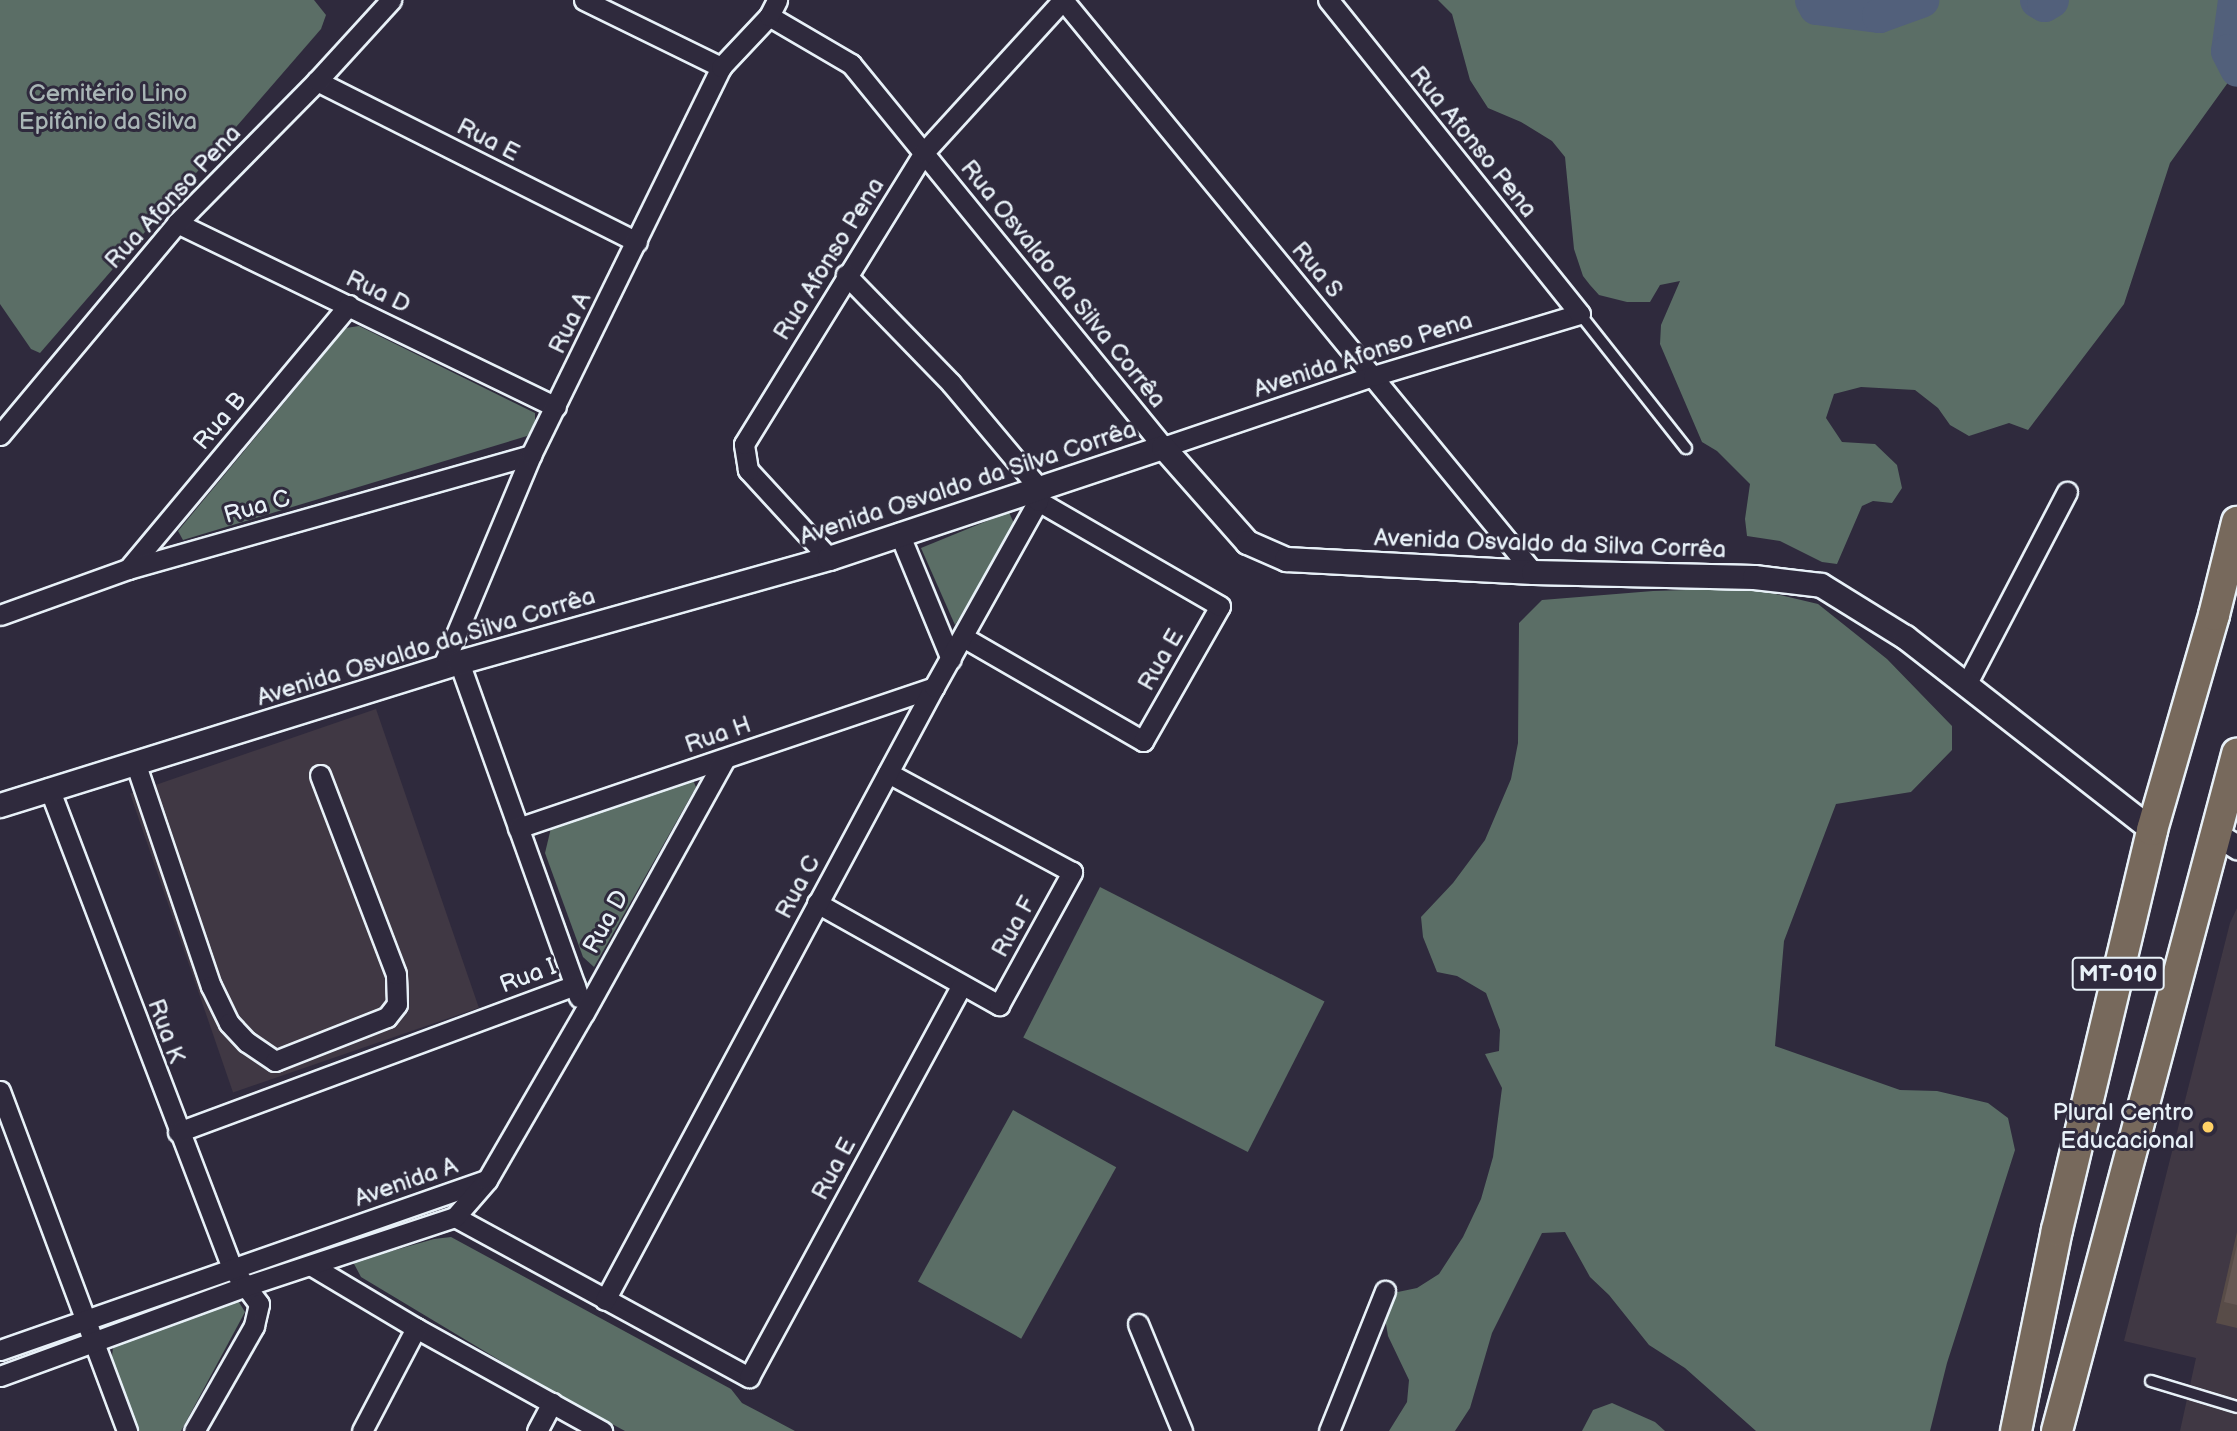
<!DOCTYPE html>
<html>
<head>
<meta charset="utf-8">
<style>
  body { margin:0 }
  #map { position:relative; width:2237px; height:1431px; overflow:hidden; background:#2f2a3d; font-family:"Balsamiq Sans",sans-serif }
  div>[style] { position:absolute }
  .built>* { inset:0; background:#403844; transform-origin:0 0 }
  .green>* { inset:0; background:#5b6e66; transform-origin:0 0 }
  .river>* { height:35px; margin:-17.5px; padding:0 17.5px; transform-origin:17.5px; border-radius:17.5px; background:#52607b }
  .roads { filter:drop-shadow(2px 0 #e8f1f8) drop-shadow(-2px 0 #e8f1f8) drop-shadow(0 2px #e8f1f8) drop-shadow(0 -2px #e8f1f8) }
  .service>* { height:10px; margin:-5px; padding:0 5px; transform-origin:5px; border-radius:5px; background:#2f2a3d }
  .minor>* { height:19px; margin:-9.5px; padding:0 9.5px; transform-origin:9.5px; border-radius:9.5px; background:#2f2a3d }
  .tertiary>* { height:23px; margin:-11.5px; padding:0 11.5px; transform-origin:11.5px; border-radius:11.5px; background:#2f2a3d }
  .primary>* { height:30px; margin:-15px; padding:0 15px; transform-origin:15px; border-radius:15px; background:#77695c }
  .wall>* { inset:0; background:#584c48 }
  .building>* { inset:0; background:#665854 }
  .dots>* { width:19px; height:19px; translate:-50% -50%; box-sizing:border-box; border:4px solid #2f2a3d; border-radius:50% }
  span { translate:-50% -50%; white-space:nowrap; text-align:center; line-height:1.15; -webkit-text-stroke:6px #2f2a3d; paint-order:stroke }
  .shield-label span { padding:2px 5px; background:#2f2a3d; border:2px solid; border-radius:5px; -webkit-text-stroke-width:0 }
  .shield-label { font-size:23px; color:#e8f1f8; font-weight:700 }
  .park-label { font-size:24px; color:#a9b6b6 }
  .street-label { font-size:24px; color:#e8f1f8 }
  .poi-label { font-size:24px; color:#e8f1f8 }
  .right { translate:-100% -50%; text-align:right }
</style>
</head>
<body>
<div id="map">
  <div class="built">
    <div style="left:376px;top:709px;width:316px;height:260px;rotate:71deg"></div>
    <div style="clip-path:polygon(2237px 908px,2237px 1431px,2180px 1431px,2196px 1358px,2124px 1341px,2230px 923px)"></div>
  </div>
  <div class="green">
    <div style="clip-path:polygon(0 0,314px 0,326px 15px,321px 29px,40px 353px,31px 349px,0 304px)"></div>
    <div style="clip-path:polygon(1438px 0,2237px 0,2237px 70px,2170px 163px,2124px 304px,2028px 430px,2009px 423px,1969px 436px,1950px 425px,1938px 408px,1915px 390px,1861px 387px,1834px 394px,1826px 418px,1842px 442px,1875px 444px,1897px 465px,1902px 488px,1892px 503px,1873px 501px,1862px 506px,1837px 564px,1822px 562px,1780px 541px,1747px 536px,1745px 519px,1750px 484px,1717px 451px,1702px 442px,1660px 344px,1661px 325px,1680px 281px,1660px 285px,1650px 302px,1627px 302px,1599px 295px,1590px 285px,1583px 276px,1574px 249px,1565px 157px,1552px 141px,1521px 122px,1488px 108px,1470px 80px,1452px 14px)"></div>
    <div style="clip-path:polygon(359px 326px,535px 413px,535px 425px,527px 436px,183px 540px,178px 531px,346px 328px)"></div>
    <div style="clip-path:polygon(1009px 512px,1015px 526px,955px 625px,921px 548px)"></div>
    <div style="clip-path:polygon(1751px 588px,1818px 604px,1887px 659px,1952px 726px,1952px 750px,1911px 792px,1836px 804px,1784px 941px,1775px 1046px,1900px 1090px,1937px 1091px,1988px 1103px,2008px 1118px,2015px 1150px,1947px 1363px,1930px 1431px,1756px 1431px,1685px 1368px,1649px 1345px,1609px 1295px,1590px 1277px,1565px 1232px,1542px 1233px,1492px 1333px,1470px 1408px,1455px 1431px,1389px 1431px,1407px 1402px,1409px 1380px,1388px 1336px,1385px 1318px,1393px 1293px,1417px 1288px,1439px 1274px,1463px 1237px,1481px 1199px,1493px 1157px,1502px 1088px,1485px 1054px,1499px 1051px,1500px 1030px,1486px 993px,1457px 976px,1437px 972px,1423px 937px,1421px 917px,1453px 883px,1485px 840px,1511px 779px,1518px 743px,1519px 623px,1542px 600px,1653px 591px)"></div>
    <div style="clip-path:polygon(693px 780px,696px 787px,594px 967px,583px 957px,545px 853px,551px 828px)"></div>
    <div style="left:1100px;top:887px;width:252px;height:169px;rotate:27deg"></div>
    <div style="left:1013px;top:1110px;width:118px;height:196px;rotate:29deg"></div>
    <div style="clip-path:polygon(451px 1237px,731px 1389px,742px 1403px,795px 1431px,625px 1431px,556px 1394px,361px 1277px,353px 1262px,434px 1239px)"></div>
    <div style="clip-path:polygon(237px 1299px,245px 1312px,181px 1431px,139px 1431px,112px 1357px,113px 1347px)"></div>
    <div style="clip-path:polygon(1612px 1403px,1655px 1422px,1665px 1431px,1582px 1431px,1593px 1410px)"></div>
  </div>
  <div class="river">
    <div style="left:1812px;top:0;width:8px;rotate:60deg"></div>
    <div style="left:1816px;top:7px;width:64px;rotate:7.2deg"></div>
    <div style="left:1879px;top:15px;width:45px;rotate:-19.7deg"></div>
    <div style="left:2037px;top:0;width:8px;rotate:30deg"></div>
    <div style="left:2044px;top:4px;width:8px;rotate:-30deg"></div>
    <div style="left:2235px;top:0;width:51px;rotate:97.8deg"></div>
    <div style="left:2228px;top:51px;width:20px;rotate:63deg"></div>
  </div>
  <div class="roads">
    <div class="service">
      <div style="left:1580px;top:314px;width:171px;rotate:51.7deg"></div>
      <div style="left:2151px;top:1381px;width:90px;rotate:16.8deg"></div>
    </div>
    <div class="minor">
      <div style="left:584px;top:0;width:153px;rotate:26.1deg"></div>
      <div style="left:1063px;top:0;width:740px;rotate:50.59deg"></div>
      <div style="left:769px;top:16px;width:95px;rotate:30.3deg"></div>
      <div style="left:851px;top:64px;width:494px;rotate:50.8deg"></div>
      <div style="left:1163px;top:447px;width:222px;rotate:-18.7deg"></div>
      <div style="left:1373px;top:376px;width:216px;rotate:-16.7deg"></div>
      <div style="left:1580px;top:314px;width:403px;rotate:-128.7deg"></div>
      <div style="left:317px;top:81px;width:358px;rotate:26.7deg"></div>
      <div style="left:177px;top:223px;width:421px;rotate:25.9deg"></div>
      <div style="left:0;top:435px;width:276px;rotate:-50.1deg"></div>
      <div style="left:177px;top:223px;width:199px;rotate:-45.4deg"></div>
      <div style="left:317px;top:81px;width:110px;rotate:-47.6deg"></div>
      <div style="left:899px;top:533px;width:136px;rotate:67.6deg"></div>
      <div style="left:829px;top:558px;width:120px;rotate:-132.6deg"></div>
      <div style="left:748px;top:470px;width:26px;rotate:-99deg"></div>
      <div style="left:744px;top:444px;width:344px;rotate:-58.3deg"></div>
      <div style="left:925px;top:151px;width:205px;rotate:-47.6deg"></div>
      <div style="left:128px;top:569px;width:344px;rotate:-50.1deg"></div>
      <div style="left:0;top:615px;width:136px;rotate:-19.8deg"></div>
      <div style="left:128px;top:569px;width:419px;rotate:-15.8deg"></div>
      <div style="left:963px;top:637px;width:208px;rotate:30deg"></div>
      <div style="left:1143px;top:741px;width:155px;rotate:-60.3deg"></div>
      <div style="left:1220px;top:606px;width:210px;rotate:-150deg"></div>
      <div style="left:459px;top:662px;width:356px;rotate:70.3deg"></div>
      <div style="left:442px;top:668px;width:231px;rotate:-67.3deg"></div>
      <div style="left:531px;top:455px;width:432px;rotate:-63.9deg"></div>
      <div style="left:721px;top:67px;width:70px;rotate:-46.7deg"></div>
      <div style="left:769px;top:16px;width:18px;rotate:-63deg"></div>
      <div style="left:1966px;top:685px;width:218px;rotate:-62.4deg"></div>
      <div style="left:135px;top:762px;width:237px;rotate:71.3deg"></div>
      <div style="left:211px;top:986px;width:41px;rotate:64.1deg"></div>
      <div style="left:229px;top:1023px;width:26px;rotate:47deg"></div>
      <div style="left:247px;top:1042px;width:34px;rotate:34deg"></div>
      <div style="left:275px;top:1061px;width:120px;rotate:-21.4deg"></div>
      <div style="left:387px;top:1017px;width:16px;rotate:-52deg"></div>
      <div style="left:397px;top:1004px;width:30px;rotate:-92deg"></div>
      <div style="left:396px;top:974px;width:213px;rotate:-110.9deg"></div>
      <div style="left:49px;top:788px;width:514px;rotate:69.13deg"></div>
      <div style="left:232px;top:1268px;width:45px;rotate:53.1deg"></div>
      <div style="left:259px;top:1304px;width:23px;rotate:103deg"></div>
      <div style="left:254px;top:1326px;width:121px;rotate:119.7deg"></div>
      <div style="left:518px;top:828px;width:439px;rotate:-18.7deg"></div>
      <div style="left:817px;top:903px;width:209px;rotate:29.3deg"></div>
      <div style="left:999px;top:1005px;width:152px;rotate:-61.2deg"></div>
      <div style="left:1072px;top:872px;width:209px;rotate:-151.7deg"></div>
      <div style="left:0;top:1091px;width:363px;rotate:69.5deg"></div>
      <div style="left:178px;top:1132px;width:423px;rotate:-20.3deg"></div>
      <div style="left:455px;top:1217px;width:335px;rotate:28.6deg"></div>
      <div style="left:749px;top:1377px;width:446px;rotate:-61.5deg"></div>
      <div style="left:312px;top:1266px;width:121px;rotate:30.8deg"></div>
      <div style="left:416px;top:1328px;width:213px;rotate:29deg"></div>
      <div style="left:605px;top:1300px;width:696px;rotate:-61.78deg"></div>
      <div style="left:934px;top:687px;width:213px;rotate:-60.8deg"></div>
      <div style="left:1038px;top:501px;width:13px;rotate:-86deg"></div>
      <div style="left:1039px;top:488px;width:137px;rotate:-130deg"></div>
      <div style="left:951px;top:383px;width:151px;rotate:-134.2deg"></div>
      <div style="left:1138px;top:1324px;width:116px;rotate:67.6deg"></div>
      <div style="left:0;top:1350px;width:515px;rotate:-19.28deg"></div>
      <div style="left:0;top:1376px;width:262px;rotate:-20.1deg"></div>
      <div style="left:246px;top:1286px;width:220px;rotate:-18.3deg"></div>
      <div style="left:455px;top:1217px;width:49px;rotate:-49.1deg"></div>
      <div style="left:487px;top:1180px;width:193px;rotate:-59.9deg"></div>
      <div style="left:584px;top:1013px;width:289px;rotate:-61deg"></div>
      <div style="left:362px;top:1431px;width:116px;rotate:-62.3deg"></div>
      <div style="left:537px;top:1431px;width:32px;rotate:-62deg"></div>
      <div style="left:1329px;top:1431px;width:151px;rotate:-68.2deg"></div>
    </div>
    <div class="tertiary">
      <div style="left:0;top:805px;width:481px;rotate:-17.3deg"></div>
      <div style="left:459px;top:662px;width:384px;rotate:-15.7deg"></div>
      <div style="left:829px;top:558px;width:352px;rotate:-18.4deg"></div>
      <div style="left:1163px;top:447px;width:127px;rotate:48.5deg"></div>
      <div style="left:1247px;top:542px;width:43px;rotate:23.6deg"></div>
      <div style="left:1286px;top:559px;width:247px;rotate:3deg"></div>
      <div style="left:1533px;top:572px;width:221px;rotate:1.3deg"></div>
      <div style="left:1754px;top:577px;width:67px;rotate:6.8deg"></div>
      <div style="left:1821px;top:585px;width:99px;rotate:31.8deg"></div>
      <div style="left:1905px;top:637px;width:313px;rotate:38deg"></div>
      <div style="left:2216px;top:834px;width:25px;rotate:32deg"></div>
    </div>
    <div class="primary">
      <div style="left:2016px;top:1431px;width:205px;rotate:-78.5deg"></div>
      <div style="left:2057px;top:1230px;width:411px;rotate:-76.6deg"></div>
      <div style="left:2152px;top:830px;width:224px;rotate:-73.9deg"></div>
      <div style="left:2214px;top:615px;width:96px;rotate:-76.1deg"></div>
      <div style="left:2057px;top:1431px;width:701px;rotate:-75.11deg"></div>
    </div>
  </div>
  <div class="wall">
    <div style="clip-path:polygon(2237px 1232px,2237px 1328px,2216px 1323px)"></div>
  </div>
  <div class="building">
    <div style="clip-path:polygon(2237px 1245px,2237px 1305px,2224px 1302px)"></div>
  </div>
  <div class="dots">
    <div style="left:2208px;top:1127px;background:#ffd166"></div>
  </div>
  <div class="shield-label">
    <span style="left:2118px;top:974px">MT-010</span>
  </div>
  <div class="park-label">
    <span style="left:108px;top:108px">Cemitério Lino<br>Epifânio da Silva</span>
  </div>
  <div class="street-label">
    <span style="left:488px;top:140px;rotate:27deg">Rua E</span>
    <span style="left:1473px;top:142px;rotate:51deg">Rua Afonso Pena</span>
    <span style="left:173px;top:197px;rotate:-47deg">Rua Afonso Pena</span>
    <span style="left:829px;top:259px;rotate:-58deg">Rua Afonso Pena</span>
    <span style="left:1317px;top:270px;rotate:50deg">Rua S</span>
    <span style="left:1063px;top:284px;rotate:51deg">Rua Osvaldo da Silva Corrêa</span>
    <span style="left:378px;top:292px;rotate:26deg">Rua D</span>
    <span style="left:570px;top:323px;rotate:-64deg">Rua A</span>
    <span style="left:1363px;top:355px;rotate:-18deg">Avenida Afonso Pena</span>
    <span style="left:220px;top:421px;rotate:-50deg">Rua B</span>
    <span style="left:968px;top:483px;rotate:-18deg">Avenida Osvaldo da Silva Corrêa</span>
    <span style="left:257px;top:507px;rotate:-16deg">Rua C</span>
    <span style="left:1550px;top:544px;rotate:2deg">Avenida Osvaldo da Silva Corrêa</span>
    <span style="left:426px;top:647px;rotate:-17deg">Avenida Osvaldo da Silva Corrêa</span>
    <span style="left:1161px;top:660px;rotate:-60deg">Rua E</span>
    <span style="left:718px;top:735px;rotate:-19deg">Rua H</span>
    <span style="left:798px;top:887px;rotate:-62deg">Rua C</span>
    <span style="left:606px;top:922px;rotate:-61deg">Rua D</span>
    <span style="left:1014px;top:927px;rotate:-61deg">Rua F</span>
    <span style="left:528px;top:976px;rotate:-21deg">Rua I</span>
    <span style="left:166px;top:1031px;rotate:70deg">Rua K</span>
    <span style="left:834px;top:1169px;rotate:-62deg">Rua E</span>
    <span style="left:406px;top:1182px;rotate:-19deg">Avenida A</span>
  </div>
  <div class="poi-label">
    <span class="right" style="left:2194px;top:1127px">Plural Centro<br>Educacional</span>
  </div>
</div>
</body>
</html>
